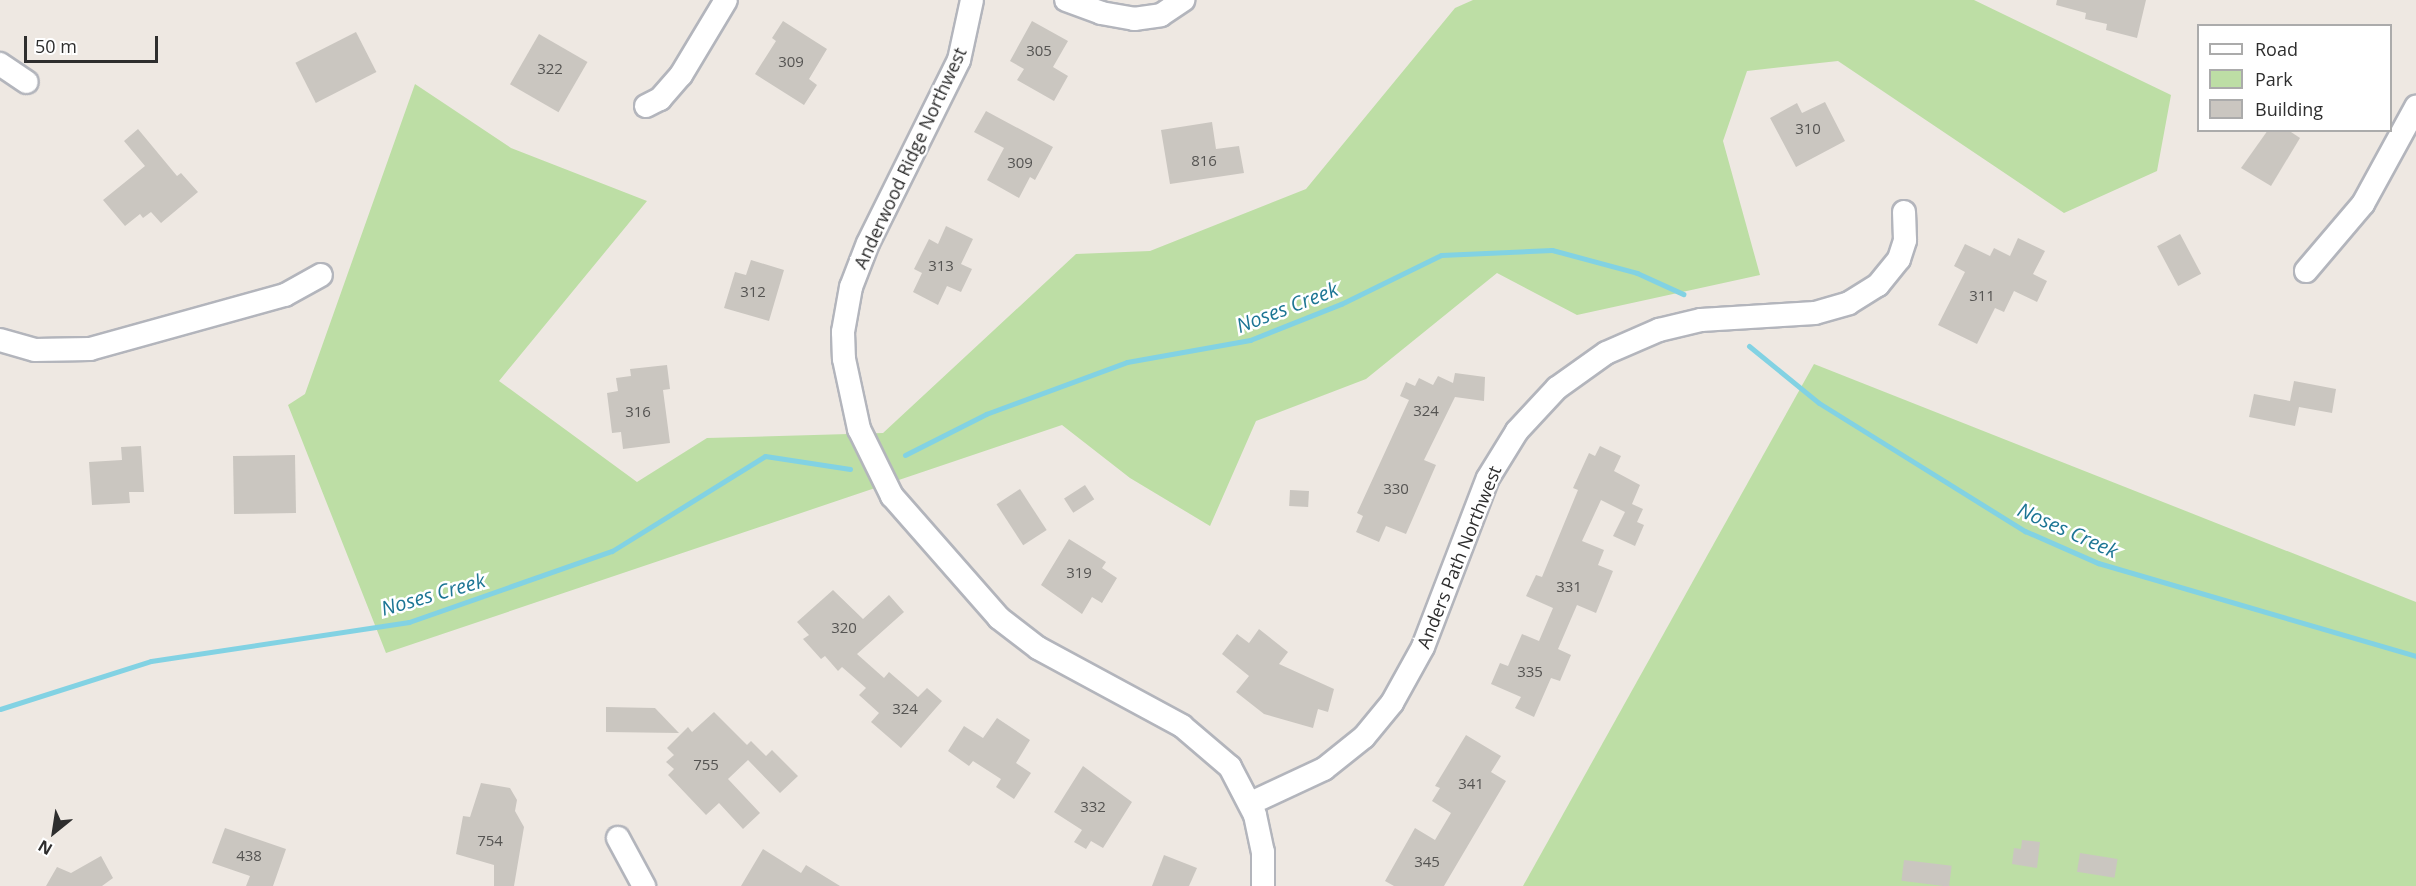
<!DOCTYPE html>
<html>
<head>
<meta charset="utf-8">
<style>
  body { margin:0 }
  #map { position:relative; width:2416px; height:886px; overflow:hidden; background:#eee8e2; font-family:"Open Sans",sans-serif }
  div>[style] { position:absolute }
  .green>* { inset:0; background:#bddea5 }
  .stream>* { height:5px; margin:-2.5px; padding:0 2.5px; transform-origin:2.5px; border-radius:2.5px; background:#82d2e3 }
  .building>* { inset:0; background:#cac6c0; transform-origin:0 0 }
  .roads { filter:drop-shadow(2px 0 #b3b5bc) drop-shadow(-2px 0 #b3b5bc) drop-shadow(0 2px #b3b5bc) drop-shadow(0 -2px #b3b5bc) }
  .minor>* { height:22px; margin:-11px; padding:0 11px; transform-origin:11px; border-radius:11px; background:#fff }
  span { translate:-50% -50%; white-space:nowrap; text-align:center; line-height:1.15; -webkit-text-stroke:5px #fff; paint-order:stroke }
  .number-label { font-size:15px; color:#555452 }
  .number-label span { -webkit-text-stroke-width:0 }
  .street-label { font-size:18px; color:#2e2e2e }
  .water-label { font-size:20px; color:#1c7594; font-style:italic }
  .legend { position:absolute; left:2197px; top:24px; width:195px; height:108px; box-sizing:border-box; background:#fff; border:2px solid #ababab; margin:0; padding:8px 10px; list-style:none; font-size:18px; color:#2e2e2e }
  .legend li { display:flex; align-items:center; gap:12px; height:30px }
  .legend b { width:30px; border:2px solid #ababab }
  .north { position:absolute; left:24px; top:802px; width:60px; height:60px; -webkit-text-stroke:4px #fff; paint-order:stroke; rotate:210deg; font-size:16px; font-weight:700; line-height:24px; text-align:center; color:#2e2e2e }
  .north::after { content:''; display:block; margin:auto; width:21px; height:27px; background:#2e2e2e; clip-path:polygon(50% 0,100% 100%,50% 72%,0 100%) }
  .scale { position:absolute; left:24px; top:36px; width:134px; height:27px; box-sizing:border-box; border:3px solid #2e2e2e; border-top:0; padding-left:8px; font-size:18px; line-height:21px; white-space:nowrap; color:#2e2e2e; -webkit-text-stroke:4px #fff; paint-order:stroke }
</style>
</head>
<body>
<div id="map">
  <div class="green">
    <div style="clip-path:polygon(1473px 0,1974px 0,2171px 95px,2157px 171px,2064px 213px,1838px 61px,1747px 71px,1723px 141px,1760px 275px,1577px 315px,1497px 273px,1366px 379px,1256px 421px,1210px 526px,1130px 478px,1062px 425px,386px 653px,288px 405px,305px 394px,415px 84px,511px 148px,647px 201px,499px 381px,637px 482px,707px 438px,883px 433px,1076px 254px,1150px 251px,1306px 189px,1455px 8px)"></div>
    <div style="clip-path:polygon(1814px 364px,2416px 602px,2416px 886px,1523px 886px)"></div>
  </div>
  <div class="stream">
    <div style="left:1749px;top:346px;width:90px;rotate:39.2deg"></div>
    <div style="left:1819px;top:403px;width:243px;rotate:31.9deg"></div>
    <div style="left:2025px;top:531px;width:80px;rotate:23.7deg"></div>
    <div style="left:2098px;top:563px;width:331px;rotate:16.3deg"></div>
    <div style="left:905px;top:455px;width:91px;rotate:-26.8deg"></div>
    <div style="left:986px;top:414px;width:150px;rotate:-20.2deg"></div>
    <div style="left:1127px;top:362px;width:125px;rotate:-10.1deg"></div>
    <div style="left:1250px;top:340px;width:98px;rotate:-21.6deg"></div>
    <div style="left:1341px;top:304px;width:111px;rotate:-26.1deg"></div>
    <div style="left:1441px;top:255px;width:111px;rotate:-2.6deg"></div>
    <div style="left:1552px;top:250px;width:88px;rotate:15.1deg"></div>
    <div style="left:1637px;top:273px;width:51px;rotate:24.5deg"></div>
    <div style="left:0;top:709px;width:158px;rotate:-17.6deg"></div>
    <div style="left:151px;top:661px;width:261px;rotate:-8.6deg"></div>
    <div style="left:409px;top:622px;width:215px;rotate:-19.3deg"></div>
    <div style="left:612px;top:551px;width:180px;rotate:-31.8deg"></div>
    <div style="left:765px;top:456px;width:86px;rotate:8.7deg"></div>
  </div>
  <div class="building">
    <div style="clip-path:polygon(2057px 0,2146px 0,2137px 38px,2106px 30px,2107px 24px,2085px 19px,2086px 13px,2056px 5px)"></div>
    <div style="clip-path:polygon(783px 21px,827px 49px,809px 79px,817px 85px,804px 105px,755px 74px,776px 41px,772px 38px)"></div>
    <div style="clip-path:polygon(1032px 21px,1068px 41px,1053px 67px,1068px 76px,1054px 101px,1017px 80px,1024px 69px,1010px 61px)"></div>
    <div style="left:356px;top:32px;width:45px;height:68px;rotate:63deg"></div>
    <div style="left:539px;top:34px;width:56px;height:58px;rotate:30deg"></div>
    <div style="clip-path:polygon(1825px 102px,1845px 141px,1796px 167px,1770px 118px,1797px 103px,1802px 113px)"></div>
    <div style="clip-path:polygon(986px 111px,1053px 147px,1035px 180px,1030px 177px,1019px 198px,987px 180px,1004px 148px,974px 132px)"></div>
    <div style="clip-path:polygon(1212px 122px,1216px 149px,1239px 146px,1244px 173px,1170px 184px,1161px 130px)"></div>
    <div style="clip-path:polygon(138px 129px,177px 176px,181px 173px,198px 192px,161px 223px,151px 212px,143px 218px,140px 214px,125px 226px,103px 200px,145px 166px,124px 141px)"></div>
    <div style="clip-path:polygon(2268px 130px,2288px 130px,2300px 138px,2271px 186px,2241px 168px)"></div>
    <div style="clip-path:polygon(946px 226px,973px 239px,961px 264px,972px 269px,961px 292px,947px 286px,938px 305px,913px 292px,922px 273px,914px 269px,929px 239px,938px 244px)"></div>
    <div style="left:2180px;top:234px;width:45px;height:26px;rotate:62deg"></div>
    <div style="clip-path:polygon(2018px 238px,2045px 251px,2033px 274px,2047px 281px,2037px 302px,2014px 291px,2004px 312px,1995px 308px,1977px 344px,1938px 325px,1965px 272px,1954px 266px,1965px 244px,1990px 256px,1994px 248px,2010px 256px)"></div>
    <div style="clip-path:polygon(751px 260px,784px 270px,769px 321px,724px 308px,735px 272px,746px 275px)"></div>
    <div style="clip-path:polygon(667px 365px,670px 389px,663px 390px,670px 443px,623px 449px,621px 432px,612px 433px,607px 393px,618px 391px,616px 378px,631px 376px,630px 369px)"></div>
    <div style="clip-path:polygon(1455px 373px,1485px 377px,1484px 401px,1455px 397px,1424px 460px,1436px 465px,1406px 534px,1386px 526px,1379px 542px,1356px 532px,1363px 516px,1357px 513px,1409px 400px,1400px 396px,1406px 382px,1415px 386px,1419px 378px,1433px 385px,1438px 376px,1453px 383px)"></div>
    <div style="clip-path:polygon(2294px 381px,2336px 389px,2332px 413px,2299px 407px,2295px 426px,2249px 417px,2254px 394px,2290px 401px)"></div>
    <div style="clip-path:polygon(141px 446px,144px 492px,129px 492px,130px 503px,92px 505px,89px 462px,122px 460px,121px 447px)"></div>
    <div style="clip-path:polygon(1600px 446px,1621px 456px,1614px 471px,1640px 485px,1632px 504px,1643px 509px,1637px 522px,1644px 525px,1635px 546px,1613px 536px,1625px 512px,1601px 500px,1582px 541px,1604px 550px,1598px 565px,1613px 571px,1596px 613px,1577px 605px,1558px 649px,1571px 655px,1560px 681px,1551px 678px,1534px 717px,1515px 708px,1521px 697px,1491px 684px,1500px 663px,1508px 666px,1522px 634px,1539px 641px,1553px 608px,1526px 596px,1536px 575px,1542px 577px,1578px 490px,1573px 488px,1589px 453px,1595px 456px)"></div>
    <div style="left:295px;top:455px;width:58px;height:62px;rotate:89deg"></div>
    <div style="left:1085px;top:485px;width:17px;height:25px;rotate:57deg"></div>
    <div style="left:1020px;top:489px;width:49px;height:28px;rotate:57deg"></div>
    <div style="left:1290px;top:490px;width:19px;height:16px;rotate:3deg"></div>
    <div style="clip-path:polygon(1069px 539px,1106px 562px,1102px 568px,1117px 578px,1102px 603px,1092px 597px,1082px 614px,1041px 585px)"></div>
    <div style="clip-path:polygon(833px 590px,863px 619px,889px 595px,904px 612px,857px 654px,884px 678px,889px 672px,918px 697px,927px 688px,942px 701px,901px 748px,871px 722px,879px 713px,859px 695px,866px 688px,842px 667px,838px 671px,825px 656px,821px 659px,803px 639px,809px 635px,797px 622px)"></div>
    <div style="clip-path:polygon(1259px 629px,1288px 652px,1279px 664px,1334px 689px,1328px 712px,1318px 709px,1313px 728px,1264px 714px,1236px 692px,1249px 676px,1222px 654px,1237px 634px,1249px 643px)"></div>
    <div style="clip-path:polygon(606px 707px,655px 708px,679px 733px,606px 732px)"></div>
    <div style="clip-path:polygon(714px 712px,747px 745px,751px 741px,766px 756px,772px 750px,798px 776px,780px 793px,748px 760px,728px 779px,760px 813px,743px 829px,719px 803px,706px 815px,668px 775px,674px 769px,666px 762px,674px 755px,667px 748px,688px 727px,692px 732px)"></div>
    <div style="clip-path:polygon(997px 718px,1030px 740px,1016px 763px,1031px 773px,1014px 799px,996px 787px,1001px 779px,973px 761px,969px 766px,948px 751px,964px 726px,983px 738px)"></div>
    <div style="clip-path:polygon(1466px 735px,1501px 756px,1491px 772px,1506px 781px,1444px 886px,1394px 886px,1385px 881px,1415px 828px,1435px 840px,1451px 813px,1432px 801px,1440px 788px,1435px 786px)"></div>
    <div style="clip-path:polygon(1083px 766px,1132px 802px,1103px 848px,1091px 841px,1086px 849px,1074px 842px,1082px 830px,1054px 812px)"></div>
    <div style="clip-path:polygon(481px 783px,510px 788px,517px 800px,515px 811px,524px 827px,514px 886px,494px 886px,494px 865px,456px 854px,463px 816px,470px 817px)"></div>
    <div style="clip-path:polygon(225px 828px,286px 849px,273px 886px,246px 886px,250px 876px,212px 863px)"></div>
    <div style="clip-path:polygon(2022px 840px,2040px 842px,2037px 868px,2012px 864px,2014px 848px,2021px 849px)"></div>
    <div style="clip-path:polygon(763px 849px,801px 873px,806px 865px,840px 886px,741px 886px)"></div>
    <div style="left:2080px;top:853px;width:38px;height:19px;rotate:9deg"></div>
    <div style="clip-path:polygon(1164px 855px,1197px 868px,1189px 886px,1152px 886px)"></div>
    <div style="clip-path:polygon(101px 856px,113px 878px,102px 886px,46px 886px,57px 867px,71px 873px)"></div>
    <div style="left:1904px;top:860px;width:48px;height:21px;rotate:7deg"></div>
  </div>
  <div class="roads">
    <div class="minor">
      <div style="left:972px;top:0;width:61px;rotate:102.2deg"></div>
      <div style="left:959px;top:60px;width:204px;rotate:116.4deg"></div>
      <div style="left:868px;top:243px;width:47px;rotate:111.1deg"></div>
      <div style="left:851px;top:287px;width:46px;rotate:100.1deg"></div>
      <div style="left:843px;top:332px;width:27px;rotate:88deg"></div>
      <div style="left:844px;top:359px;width:72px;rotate:77.9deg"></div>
      <div style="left:859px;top:429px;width:75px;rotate:63.8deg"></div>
      <div style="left:892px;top:496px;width:162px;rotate:48.7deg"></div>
      <div style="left:999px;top:618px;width:49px;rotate:37.6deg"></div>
      <div style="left:1038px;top:648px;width:164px;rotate:28.4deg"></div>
      <div style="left:1182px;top:726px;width:63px;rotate:40.5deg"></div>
      <div style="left:1230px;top:767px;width:54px;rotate:62.5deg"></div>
      <div style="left:1255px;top:815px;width:38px;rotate:78deg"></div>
      <div style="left:1263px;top:852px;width:34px;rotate:90deg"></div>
      <div style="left:1066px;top:0;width:37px;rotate:20deg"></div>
      <div style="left:1101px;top:13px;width:34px;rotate:10deg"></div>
      <div style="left:1134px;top:19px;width:27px;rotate:-8deg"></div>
      <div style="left:1161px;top:15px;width:27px;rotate:-34deg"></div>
      <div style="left:0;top:64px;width:32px;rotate:34deg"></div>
      <div style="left:646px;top:106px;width:16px;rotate:-27deg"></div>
      <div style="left:660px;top:99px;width:32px;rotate:-49deg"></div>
      <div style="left:681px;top:75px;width:87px;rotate:-59deg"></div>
      <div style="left:2306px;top:271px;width:88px;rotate:-49.6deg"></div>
      <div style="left:2363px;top:204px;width:111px;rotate:-61.3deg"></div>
      <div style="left:0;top:340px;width:36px;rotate:16deg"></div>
      <div style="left:35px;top:350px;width:55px;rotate:-1deg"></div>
      <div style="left:90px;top:349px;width:202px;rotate:-15.5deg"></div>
      <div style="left:285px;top:295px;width:41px;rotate:-29.1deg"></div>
      <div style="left:1251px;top:803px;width:81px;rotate:-25deg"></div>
      <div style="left:1324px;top:769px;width:51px;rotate:-38.7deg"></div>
      <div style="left:1364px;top:737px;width:44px;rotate:-50.5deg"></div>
      <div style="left:1392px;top:703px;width:64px;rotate:-61deg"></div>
      <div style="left:1423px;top:647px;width:181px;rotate:-69deg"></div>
      <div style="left:1488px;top:478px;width:55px;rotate:-58.3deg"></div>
      <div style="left:1517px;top:431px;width:59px;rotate:-47.1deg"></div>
      <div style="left:1557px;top:388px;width:60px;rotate:-35.5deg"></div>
      <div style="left:1606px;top:353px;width:58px;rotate:-23.5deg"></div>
      <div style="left:1659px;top:330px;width:43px;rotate:-13.4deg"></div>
      <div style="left:1701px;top:320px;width:114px;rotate:-3.5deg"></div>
      <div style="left:1815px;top:313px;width:35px;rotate:-16deg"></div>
      <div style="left:1849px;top:303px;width:34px;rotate:-32deg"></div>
      <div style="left:1878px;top:285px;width:33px;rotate:-51deg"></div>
      <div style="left:1899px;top:259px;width:20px;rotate:-72deg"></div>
      <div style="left:1905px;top:240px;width:28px;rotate:-92deg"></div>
      <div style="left:618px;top:838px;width:55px;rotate:61.6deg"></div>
    </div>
  </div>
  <div class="number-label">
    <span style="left:1039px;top:51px">305</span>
    <span style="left:791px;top:62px">309</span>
    <span style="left:550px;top:69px">322</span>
    <span style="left:1808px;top:129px">310</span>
    <span style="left:1204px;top:161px">816</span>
    <span style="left:1020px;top:163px">309</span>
    <span style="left:941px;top:266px">313</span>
    <span style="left:753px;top:292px">312</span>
    <span style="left:1982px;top:296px">311</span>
    <span style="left:1426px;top:411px">324</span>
    <span style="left:638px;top:412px">316</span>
    <span style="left:1396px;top:489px">330</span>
    <span style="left:1079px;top:573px">319</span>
    <span style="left:1569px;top:587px">331</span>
    <span style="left:844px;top:628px">320</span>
    <span style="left:1530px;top:672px">335</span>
    <span style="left:905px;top:709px">324</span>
    <span style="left:706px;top:765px">755</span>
    <span style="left:1471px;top:784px">341</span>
    <span style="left:1093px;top:807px">332</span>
    <span style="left:490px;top:841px">754</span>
    <span style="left:249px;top:856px">438</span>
    <span style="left:1427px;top:862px">345</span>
  </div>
  <div class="street-label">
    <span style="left:910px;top:158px;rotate:-65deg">Anderwood Ridge Northwest</span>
    <span style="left:1459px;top:557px;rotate:-68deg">Anders Path Northwest</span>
  </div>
  <div class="water-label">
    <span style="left:1287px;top:307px;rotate:-21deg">Noses Creek</span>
    <span style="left:2068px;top:530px;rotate:24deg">Noses Creek</span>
    <span style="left:433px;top:594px;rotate:-16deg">Noses Creek</span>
  </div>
  <ul class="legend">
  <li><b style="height:8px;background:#fff"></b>Road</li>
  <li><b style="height:16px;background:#bddea5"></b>Park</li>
  <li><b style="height:16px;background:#cac6c0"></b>Building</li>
  </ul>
  <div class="north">N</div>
  <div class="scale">50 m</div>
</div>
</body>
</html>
